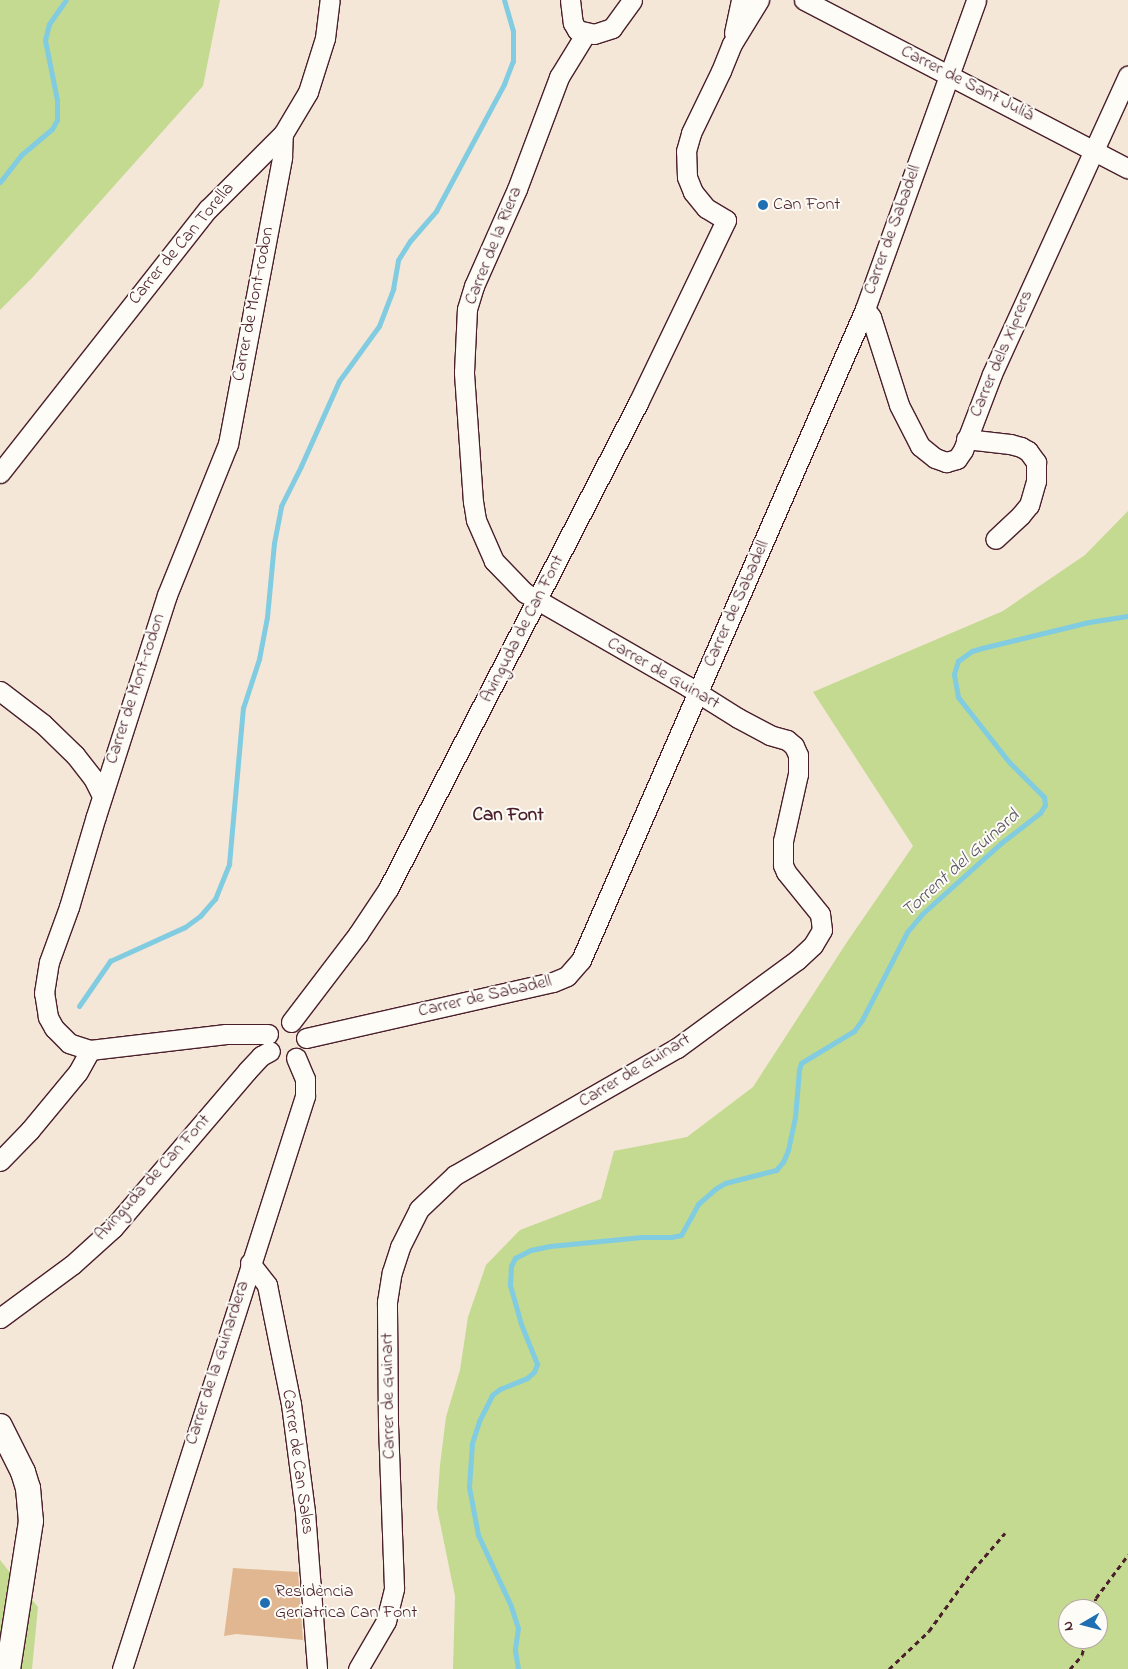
<!DOCTYPE html>
<html>
<head>
<meta charset="utf-8">
<style>
  body { margin:0 }
  #map { position:relative; width:1128px; height:1669px; overflow:hidden; background:#f4e7d8; font-family:"Indie Flower",sans-serif }
  div>[style] { position:absolute }
  .green>* { inset:0; background:#c3da90 }
  .stream>* { height:5px; margin:-2.5px; padding:0 2.5px; transform-origin:2.5px; border-radius:2.5px; background:#81cce1 }
  .building>* { inset:0; background:#e0b790 }
  .path>* { height:3px; margin-top:-1.5px; transform-origin:0; background:repeating-linear-gradient(90deg,#4a1f2b 0 5px,transparent 0 9px) }
  .roads { filter:drop-shadow(1px 0 #4a1f2b) drop-shadow(-1px 0 #4a1f2b) drop-shadow(0 1px #4a1f2b) drop-shadow(0 -1px #4a1f2b) }
  .minor>* { height:19px; margin:-9.5px; padding:0 9.5px; transform-origin:9.5px; border-radius:9.5px; background:#fdfcf7 }
  .tertiary>* { height:24px; margin:-12px; padding:0 12px; transform-origin:12px; border-radius:12px; background:#fdfcf7 }
  .dots>* { width:14px; height:14px; translate:-50% -50%; box-sizing:border-box; border:2px solid #fdfcf7; border-radius:50% }
  span { translate:-50% -50%; white-space:nowrap; text-align:center; line-height:1.15; -webkit-text-stroke:4px #fdfcf7; paint-order:stroke }
  .street-label { font-size:18px; color:#4a1f2b }
  .poi-label { font-size:18px; color:#4a1f2b }
  .left { translate:0 -50%; text-align:left }
  .neighbourhood-label { font-size:19px; color:#4a1f2b; font-weight:700 }
  .water-label { font-size:19px; color:#5a5362; font-style:italic }
  .north { position:absolute; left:1058px; top:1599px; width:50px; height:50px; box-sizing:border-box; background:#fdfcf7; border:1px solid #b5a4a5; border-radius:50%; rotate:262deg; font-size:14px; font-weight:700; line-height:20px; text-align:center; color:#4a1f2b }
  .north::after { content:''; display:block; margin:auto; width:18px; height:22px; background:#1f6fb2; clip-path:polygon(50% 0,100% 100%,50% 72%,0 100%) }
</style>
</head>
<body>
<div id="map">
  <div class="green">
    <div style="clip-path:polygon(0 0,220px 0,203px 86px,32px 278px,0 310px)"></div>
    <div style="clip-path:polygon(evenodd,1128px 511px,1128px 1669px,453px 1669px,455px 1596px,437px 1508px,440px 1465px,446px 1417px,460px 1370px,468px 1317px,486px 1265px,520px 1230px,601px 1199px,614px 1151px,687px 1137px,753px 1087px,847px 942px,913px 846px,813px 692px,1003px 611px,1085px 555px,1128px 511px,1068px 1609px,1098px 1609px,1098px 1639px,1068px 1639px,1068px 1609px)"></div>
    <div style="clip-path:polygon(0 1560px,38px 1607px,32px 1669px,0 1669px)"></div>
  </div>
  <div class="stream">
    <div style="left:0;top:182px;width:34px;rotate:-52deg"></div>
    <div style="left:21px;top:155px;width:40px;rotate:-40deg"></div>
    <div style="left:52px;top:129px;width:10px;rotate:-61deg"></div>
    <div style="left:57px;top:120px;width:20px;rotate:-90deg"></div>
    <div style="left:57px;top:100px;width:61px;rotate:-101.3deg"></div>
    <div style="left:45px;top:40px;width:16px;rotate:-76deg"></div>
    <div style="left:49px;top:24px;width:29px;rotate:-55deg"></div>
    <div style="left:79px;top:1006px;width:55px;rotate:-55.4deg"></div>
    <div style="left:110px;top:961px;width:82px;rotate:-24.4deg"></div>
    <div style="left:185px;top:927px;width:19px;rotate:-36deg"></div>
    <div style="left:200px;top:916px;width:23px;rotate:-49deg"></div>
    <div style="left:215px;top:899px;width:38px;rotate:-68deg"></div>
    <div style="left:229px;top:864px;width:157px;rotate:-84.9deg"></div>
    <div style="left:243px;top:708px;width:52px;rotate:-71.9deg"></div>
    <div style="left:259px;top:659px;width:43px;rotate:-79.2deg"></div>
    <div style="left:267px;top:617px;width:74px;rotate:-84.6deg"></div>
    <div style="left:274px;top:543px;width:38px;rotate:-79deg"></div>
    <div style="left:281px;top:506px;width:45px;rotate:-63.4deg"></div>
    <div style="left:301px;top:466px;width:93px;rotate:-65.9deg"></div>
    <div style="left:339px;top:381px;width:68px;rotate:-54deg"></div>
    <div style="left:379px;top:326px;width:40px;rotate:-69deg"></div>
    <div style="left:393px;top:289px;width:29px;rotate:-80deg"></div>
    <div style="left:398px;top:260px;width:22px;rotate:-58deg"></div>
    <div style="left:410px;top:241px;width:40px;rotate:-49deg"></div>
    <div style="left:436px;top:211px;width:144px;rotate:-61.8deg"></div>
    <div style="left:504px;top:84px;width:25px;rotate:-69deg"></div>
    <div style="left:513px;top:61px;width:30px;rotate:-90deg"></div>
    <div style="left:513px;top:31px;width:32px;rotate:-106deg"></div>
    <div style="left:518px;top:1669px;width:20px;rotate:-99deg"></div>
    <div style="left:515px;top:1649px;width:21px;rotate:-82deg"></div>
    <div style="left:518px;top:1628px;width:23px;rotate:-108deg"></div>
    <div style="left:511px;top:1606px;width:78px;rotate:-114.9deg"></div>
    <div style="left:478px;top:1535px;width:49px;rotate:-100.6deg"></div>
    <div style="left:469px;top:1487px;width:44px;rotate:-86.1deg"></div>
    <div style="left:472px;top:1443px;width:23px;rotate:-72deg"></div>
    <div style="left:479px;top:1421px;width:29px;rotate:-63deg"></div>
    <div style="left:492px;top:1395px;width:10px;rotate:-37deg"></div>
    <div style="left:500px;top:1389px;width:29px;rotate:-22deg"></div>
    <div style="left:527px;top:1378px;width:9px;rotate:-41deg"></div>
    <div style="left:534px;top:1372px;width:9px;rotate:-69deg"></div>
    <div style="left:537px;top:1364px;width:43px;rotate:-111.8deg"></div>
    <div style="left:521px;top:1324px;width:41px;rotate:-105.8deg"></div>
    <div style="left:510px;top:1285px;width:19px;rotate:-87deg"></div>
    <div style="left:511px;top:1266px;width:9px;rotate:-63deg"></div>
    <div style="left:515px;top:1258px;width:18px;rotate:-27deg"></div>
    <div style="left:531px;top:1250px;width:19px;rotate:-12deg"></div>
    <div style="left:550px;top:1246px;width:92px;rotate:-5.6deg"></div>
    <div style="left:642px;top:1237px;width:29px"></div>
    <div style="left:671px;top:1237px;width:10px;rotate:-11deg"></div>
    <div style="left:681px;top:1235px;width:35px;rotate:-61deg"></div>
    <div style="left:698px;top:1204px;width:23px;rotate:-41deg"></div>
    <div style="left:715px;top:1189px;width:12px;rotate:-31deg"></div>
    <div style="left:725px;top:1183px;width:53px;rotate:-14.3deg"></div>
    <div style="left:776px;top:1170px;width:11px;rotate:-49deg"></div>
    <div style="left:783px;top:1162px;width:13px;rotate:-67deg"></div>
    <div style="left:788px;top:1150px;width:34px;rotate:-78deg"></div>
    <div style="left:795px;top:1117px;width:47px;rotate:-85.1deg"></div>
    <div style="left:799px;top:1070px;width:7px;rotate:-74deg"></div>
    <div style="left:801px;top:1063px;width:62px;rotate:-31.1deg"></div>
    <div style="left:854px;top:1031px;width:14px;rotate:-54deg"></div>
    <div style="left:862px;top:1020px;width:99px;rotate:-62.9deg"></div>
    <div style="left:907px;top:932px;width:23px;rotate:-50deg"></div>
    <div style="left:922px;top:914px;width:106px;rotate:-41.9deg"></div>
    <div style="left:1001px;top:843px;width:49px;rotate:-37.6deg"></div>
    <div style="left:1040px;top:813px;width:9px;rotate:-58deg"></div>
    <div style="left:1045px;top:805px;width:8px;rotate:-97deg"></div>
    <div style="left:1044px;top:797px;width:49px;rotate:-135deg"></div>
    <div style="left:1009px;top:762px;width:83px;rotate:-128.1deg"></div>
    <div style="left:958px;top:697px;width:23px;rotate:-100deg"></div>
    <div style="left:954px;top:674px;width:14px;rotate:-73deg"></div>
    <div style="left:958px;top:661px;width:17px;rotate:-36deg"></div>
    <div style="left:972px;top:651px;width:10px;rotate:-17deg"></div>
    <div style="left:982px;top:648px;width:110px;rotate:-13.7deg"></div>
    <div style="left:1089px;top:622px;width:39px;rotate:-9deg"></div>
  </div>
  <div class="building">
    <div style="clip-path:polygon(233px 1568px,298px 1572px,303px 1640px,236px 1634px,224px 1636px)"></div>
  </div>
  <div class="path">
    <div style="left:1093px;top:1609px;width:11px;rotate:-75deg"></div>
    <div style="left:1096px;top:1598px;width:54px;rotate:-53.3deg"></div>
    <div style="left:889px;top:1669px;width:55px;rotate:-43.5deg"></div>
    <div style="left:929px;top:1631px;width:75px;rotate:-54.2deg"></div>
    <div style="left:973px;top:1570px;width:49px;rotate:-49.1deg"></div>
    <div style="left:1070px;top:1669px;width:18px;rotate:-49deg"></div>
    <div style="left:1082px;top:1655px;width:16px;rotate:-76deg"></div>
  </div>
  <div class="roads">
    <div class="minor">
      <div style="left:570px;top:0;width:23px;rotate:83deg"></div>
      <div style="left:573px;top:23px;width:8px;rotate:60deg"></div>
      <div style="left:577px;top:30px;width:17px;rotate:13deg"></div>
      <div style="left:594px;top:34px;width:19px;rotate:-18deg"></div>
      <div style="left:612px;top:28px;width:34px;rotate:-54deg"></div>
      <div style="left:804px;top:0;width:365px;rotate:27.5deg"></div>
      <div style="left:734px;top:33px;width:34px;rotate:-78deg"></div>
      <div style="left:865px;top:309px;width:10px;rotate:53deg"></div>
      <div style="left:871px;top:317px;width:92px;rotate:72.3deg"></div>
      <div style="left:899px;top:405px;width:46px;rotate:62.9deg"></div>
      <div style="left:920px;top:446px;width:19px;rotate:39deg"></div>
      <div style="left:935px;top:458px;width:12px;rotate:20deg"></div>
      <div style="left:946px;top:462px;width:11px;rotate:-15deg"></div>
      <div style="left:957px;top:459px;width:11px;rotate:-56deg"></div>
      <div style="left:963px;top:450px;width:81px;rotate:-69.1deg"></div>
      <div style="left:992px;top:374px;width:328px;rotate:-65.5deg"></div>
      <div style="left:966px;top:439px;width:44px;rotate:6.5deg"></div>
      <div style="left:1010px;top:444px;width:11px;rotate:15deg"></div>
      <div style="left:1021px;top:447px;width:8px;rotate:30deg"></div>
      <div style="left:1028px;top:451px;width:14px;rotate:54deg"></div>
      <div style="left:1036px;top:462px;width:19px;rotate:90deg"></div>
      <div style="left:1036px;top:481px;width:25px;rotate:106deg"></div>
      <div style="left:1029px;top:505px;width:13px;rotate:129deg"></div>
      <div style="left:1021px;top:515px;width:35px;rotate:137deg"></div>
      <div style="left:0;top:473px;width:336px;rotate:-51.8deg"></div>
      <div style="left:208px;top:209px;width:106px;rotate:-45deg"></div>
      <div style="left:283px;top:134px;width:49px;rotate:-59.2deg"></div>
      <div style="left:308px;top:92px;width:57px;rotate:-72.5deg"></div>
      <div style="left:325px;top:38px;width:38px;rotate:-83deg"></div>
      <div style="left:0;top:691px;width:54px;rotate:37.5deg"></div>
      <div style="left:43px;top:724px;width:45px;rotate:44.1deg"></div>
      <div style="left:75px;top:755px;width:29px;rotate:52deg"></div>
      <div style="left:93px;top:778px;width:20px;rotate:63deg"></div>
      <div style="left:291px;top:1022px;width:111px;rotate:-52.7deg"></div>
      <div style="left:358px;top:934px;width:54px;rotate:-56.3deg"></div>
      <div style="left:388px;top:889px;width:547px;rotate:-62.78deg"></div>
      <div style="left:638px;top:403px;width:203px;rotate:-64.3deg"></div>
      <div style="left:726px;top:220px;width:23px;rotate:-149deg"></div>
      <div style="left:706px;top:208px;width:21px;rotate:-129deg"></div>
      <div style="left:693px;top:192px;width:16px;rotate:-112deg"></div>
      <div style="left:687px;top:177px;width:26px;rotate:-92deg"></div>
      <div style="left:686px;top:151px;width:19px;rotate:-74deg"></div>
      <div style="left:691px;top:133px;width:69px;rotate:-64.2deg"></div>
      <div style="left:721px;top:71px;width:29px;rotate:-68deg"></div>
      <div style="left:732px;top:44px;width:52px;rotate:-58.5deg"></div>
      <div style="left:268px;top:1034px;width:42px;rotate:180deg"></div>
      <div style="left:226px;top:1034px;width:137px;rotate:173.3deg"></div>
      <div style="left:90px;top:1050px;width:22px;rotate:-162deg"></div>
      <div style="left:69px;top:1043px;width:21px;rotate:-135deg"></div>
      <div style="left:54px;top:1028px;width:13px;rotate:-119deg"></div>
      <div style="left:48px;top:1017px;width:24px;rotate:-99deg"></div>
      <div style="left:44px;top:993px;width:31px;rotate:-81deg"></div>
      <div style="left:49px;top:962px;width:59px;rotate:-70deg"></div>
      <div style="left:69px;top:907px;width:95px;rotate:-73.5deg"></div>
      <div style="left:96px;top:816px;width:232px;rotate:-72.2deg"></div>
      <div style="left:167px;top:595px;width:163px;rotate:-68deg"></div>
      <div style="left:228px;top:444px;width:292px;rotate:-79.3deg"></div>
      <div style="left:282px;top:157px;width:23px;rotate:-88deg"></div>
      <div style="left:306px;top:1038px;width:253px;rotate:-12.8deg"></div>
      <div style="left:553px;top:982px;width:15px;rotate:-23deg"></div>
      <div style="left:567px;top:976px;width:21px;rotate:-49deg"></div>
      <div style="left:581px;top:960px;width:710px;rotate:-66.43deg"></div>
      <div style="left:865px;top:309px;width:328px;rotate:-70.2deg"></div>
      <div style="left:0;top:1161px;width:43px;rotate:-45.9deg"></div>
      <div style="left:30px;top:1130px;width:75px;rotate:-50.4deg"></div>
      <div style="left:78px;top:1072px;width:25px;rotate:-61deg"></div>
      <div style="left:250px;top:1263px;width:28px;rotate:52deg"></div>
      <div style="left:267px;top:1285px;width:121px;rotate:78.6deg"></div>
      <div style="left:291px;top:1404px;width:109px;rotate:82.6deg"></div>
      <div style="left:305px;top:1512px;width:157px;rotate:85.6deg"></div>
      <div style="left:0;top:1318px;width:89px;rotate:-36.4deg"></div>
      <div style="left:72px;top:1265px;width:55px;rotate:-42.1deg"></div>
      <div style="left:113px;top:1228px;width:206px;rotate:-49.5deg"></div>
      <div style="left:247px;top:1071px;width:21px;rotate:-47deg"></div>
      <div style="left:261px;top:1056px;width:10px;rotate:-29deg"></div>
      <div style="left:122px;top:1669px;width:602px;rotate:-72.29deg"></div>
      <div style="left:305px;top:1096px;width:17px;rotate:-90deg"></div>
      <div style="left:305px;top:1079px;width:23px;rotate:-113deg"></div>
      <div style="left:358px;top:1669px;width:56px;rotate:-59.7deg"></div>
      <div style="left:386px;top:1621px;width:34px;rotate:-76deg"></div>
      <div style="left:394px;top:1588px;width:165px;rotate:-92.1deg"></div>
      <div style="left:388px;top:1423px;width:121px;rotate:-90.5deg"></div>
      <div style="left:387px;top:1302px;width:30px;rotate:-81deg"></div>
      <div style="left:392px;top:1272px;width:26px;rotate:-72deg"></div>
      <div style="left:400px;top:1247px;width:42px;rotate:-63.4deg"></div>
      <div style="left:419px;top:1209px;width:50px;rotate:-43.4deg"></div>
      <div style="left:455px;top:1175px;width:256px;rotate:-29.8deg"></div>
      <div style="left:677px;top:1048px;width:149px;rotate:-36.3deg"></div>
      <div style="left:797px;top:960px;width:22px;rotate:-43deg"></div>
      <div style="left:813px;top:945px;width:17px;rotate:-59deg"></div>
      <div style="left:822px;top:930px;width:16px;rotate:-97deg"></div>
      <div style="left:820px;top:914px;width:54px;rotate:-129deg"></div>
      <div style="left:786px;top:872px;width:8px;rotate:-113deg"></div>
      <div style="left:783px;top:865px;width:24px;rotate:-90deg"></div>
      <div style="left:783px;top:841px;width:69px;rotate:-77.4deg"></div>
      <div style="left:798px;top:774px;width:19px;rotate:-90deg"></div>
      <div style="left:798px;top:755px;width:10px;rotate:-114deg"></div>
      <div style="left:794px;top:746px;width:9px;rotate:-139deg"></div>
      <div style="left:787px;top:740px;width:18px;rotate:-164deg"></div>
      <div style="left:770px;top:735px;width:36px;rotate:-152deg"></div>
      <div style="left:738px;top:718px;width:60px;rotate:-147.9deg"></div>
      <div style="left:687px;top:686px;width:187px;rotate:-150.1deg"></div>
      <div style="left:525px;top:593px;width:45px;rotate:-134.1deg"></div>
      <div style="left:494px;top:561px;width:45px;rotate:-113.7deg"></div>
      <div style="left:476px;top:520px;width:18px;rotate:-99deg"></div>
      <div style="left:473px;top:502px;width:130px;rotate:-94deg"></div>
      <div style="left:464px;top:372px;width:63px;rotate:-87.3deg"></div>
      <div style="left:467px;top:309px;width:24px;rotate:-73deg"></div>
      <div style="left:474px;top:286px;width:106px;rotate:-66.1deg"></div>
      <div style="left:517px;top:189px;width:120px;rotate:-69.4deg"></div>
      <div style="left:559px;top:77px;width:52px;rotate:-58.5deg"></div>
    </div>
    <div class="tertiary">
      <div style="left:0;top:1426px;width:51px;rotate:63.4deg"></div>
      <div style="left:23px;top:1472px;width:17px;rotate:73deg"></div>
      <div style="left:28px;top:1488px;width:33px;rotate:85deg"></div>
      <div style="left:31px;top:1521px;width:150px;rotate:98.8deg"></div>
    </div>
  </div>
  <div class="dots">
    <div style="left:763px;top:205px;background:#1f6fb2"></div>
    <div style="left:265px;top:1603px;background:#1f6fb2"></div>
  </div>
  <div class="street-label">
    <span style="left:967px;top:84px;rotate:27deg">Carrer de Sant Juliá</span>
    <span style="left:893px;top:230px;rotate:-70deg">Carrer de Sabadell</span>
    <span style="left:182px;top:244px;rotate:-50deg">Carrer de Can Torella</span>
    <span style="left:494px;top:246px;rotate:-68deg">Carrer de la Riera</span>
    <span style="left:254px;top:304px;rotate:-79deg">Carrer de Mont-rodon</span>
    <span style="left:1002px;top:354px;rotate:-67deg">Carrer dels Xiprers</span>
    <span style="left:737px;top:604px;rotate:-66deg">Carrer de Sabadell</span>
    <span style="left:523px;top:629px;rotate:-63deg">Avinguda de Can Font</span>
    <span style="left:663px;top:674px;rotate:30deg">Carrer de Guinart</span>
    <span style="left:136px;top:689px;rotate:-72deg">Carrer de Mont-rodon</span>
    <span style="left:485px;top:997px;rotate:-13deg">Carrer de Sabadell</span>
    <span style="left:635px;top:1071px;rotate:-31deg">Carrer de Guinart</span>
    <span style="left:153px;top:1178px;rotate:-48deg">Avinguda de Can Font</span>
    <span style="left:218px;top:1363px;rotate:-72deg">Carrer de la Guinardera</span>
    <span style="left:389px;top:1396px;rotate:-91deg">Carrer de Guinart</span>
    <span style="left:297px;top:1462px;rotate:82deg">Carrer de Can Sales</span>
  </div>
  <div class="poi-label">
    <span class="left" style="left:773px;top:205px">Can Font</span>
    <span class="left" style="left:275px;top:1603px">Residència<br>Geriatrica Can Font</span>
  </div>
  <div class="neighbourhood-label">
    <span style="left:508px;top:816px">Can Font</span>
  </div>
  <div class="water-label">
    <span style="left:961px;top:864px;rotate:-42deg">Torrent del Guinard</span>
  </div>
  <div class="north">N</div>
</div>
</body>
</html>
